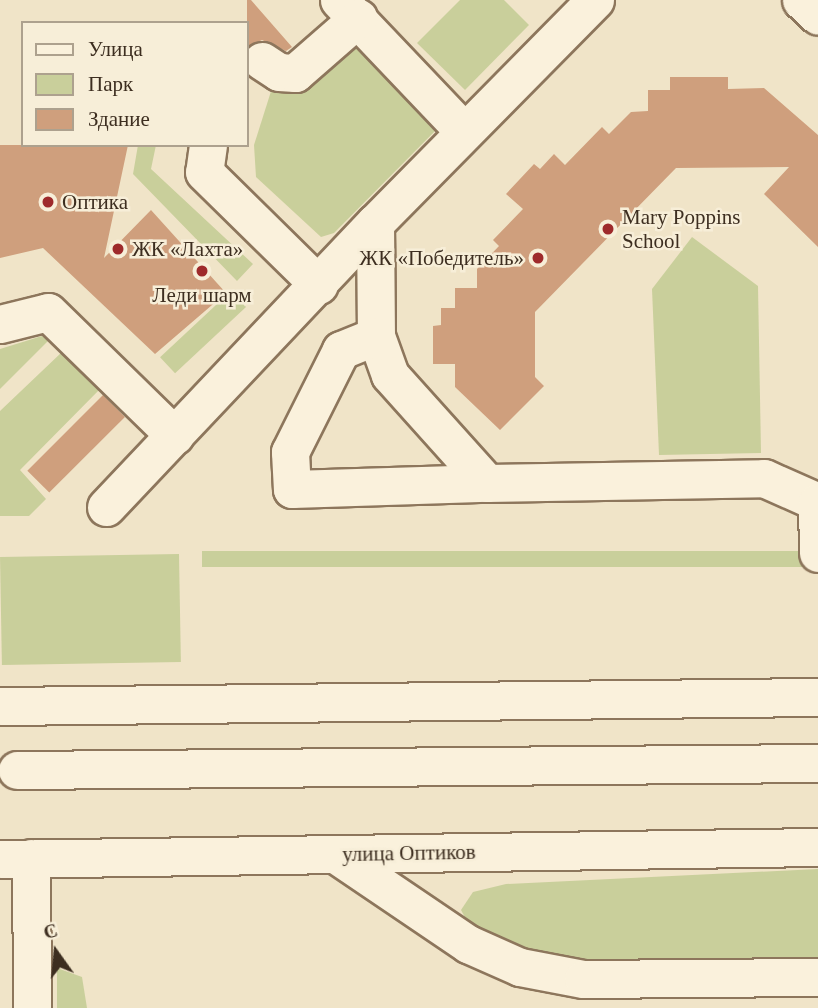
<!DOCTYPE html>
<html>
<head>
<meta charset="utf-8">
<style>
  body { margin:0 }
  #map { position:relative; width:818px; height:1008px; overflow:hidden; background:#f0e4c8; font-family:"Times New Roman",serif }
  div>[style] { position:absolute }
  .green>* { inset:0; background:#c9cf9b; transform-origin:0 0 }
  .building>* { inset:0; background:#cf9f7d; transform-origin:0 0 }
  .roads { filter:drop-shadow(2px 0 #8d765c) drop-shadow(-2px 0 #8d765c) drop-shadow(0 2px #8d765c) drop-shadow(0 -2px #8d765c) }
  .minor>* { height:37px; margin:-18.5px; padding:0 18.5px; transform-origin:18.5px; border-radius:18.5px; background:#faf1dc }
  .dots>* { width:19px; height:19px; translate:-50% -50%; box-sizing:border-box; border:4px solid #f7eed8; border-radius:50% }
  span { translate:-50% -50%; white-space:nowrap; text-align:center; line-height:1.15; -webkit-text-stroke:5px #f7eed8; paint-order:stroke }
  .poi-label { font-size:21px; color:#3d2e20 }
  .left { translate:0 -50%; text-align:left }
  .right { translate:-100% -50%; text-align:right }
  .street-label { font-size:21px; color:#3d2e20 }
  .legend { position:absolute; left:21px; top:21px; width:228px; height:126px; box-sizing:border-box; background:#f7eed8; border:2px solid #ada18e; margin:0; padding:9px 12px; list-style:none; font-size:21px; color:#3d2e20 }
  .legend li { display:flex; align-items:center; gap:14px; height:35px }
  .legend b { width:35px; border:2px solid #ada18e }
  .north { position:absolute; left:21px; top:917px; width:70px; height:70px; -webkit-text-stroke:5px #f7eed8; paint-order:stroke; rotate:345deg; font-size:19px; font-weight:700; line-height:28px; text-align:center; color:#3d2e20 }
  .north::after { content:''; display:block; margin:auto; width:24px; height:32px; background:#3d2e20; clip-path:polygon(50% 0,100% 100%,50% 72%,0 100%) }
</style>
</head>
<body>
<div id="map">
  <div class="green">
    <div style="clip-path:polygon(460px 0,504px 0,529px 25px,465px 90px,417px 43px)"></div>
    <div style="clip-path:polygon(361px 38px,443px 123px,334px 233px,321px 237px,256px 177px,254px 145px,273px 85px)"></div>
    <div style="clip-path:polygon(138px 145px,156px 145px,151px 169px,253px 264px,237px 281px,133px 174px)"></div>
    <div style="clip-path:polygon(692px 237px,758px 286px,761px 453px,659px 455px,652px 289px)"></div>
    <div style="left:231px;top:291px;width:22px;height:97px;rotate:47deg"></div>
    <div style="clip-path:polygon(42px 336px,49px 340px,0 389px,0 349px)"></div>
    <div style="clip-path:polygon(62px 352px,102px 387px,20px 470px,46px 499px,29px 516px,0 516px,0 411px)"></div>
    <div style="left:818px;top:551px;width:16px;height:616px;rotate:90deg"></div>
    <div style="left:179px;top:554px;width:108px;height:179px;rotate:89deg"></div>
    <div style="clip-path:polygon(818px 869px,818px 958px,585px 960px,524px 949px,467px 921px,461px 910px,473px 892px,506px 884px)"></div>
    <div style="clip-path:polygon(57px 968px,82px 977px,87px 1008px,57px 1008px)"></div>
  </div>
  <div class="building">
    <div style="clip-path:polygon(247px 0,251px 0,292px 47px,286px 51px,262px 40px,247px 47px)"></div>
    <div style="clip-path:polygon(670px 77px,728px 77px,728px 89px,764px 88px,818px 135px,818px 247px,764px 194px,789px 167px,676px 168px,535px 312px,535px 377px,544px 386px,500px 430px,455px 387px,455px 364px,433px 364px,433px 326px,441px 325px,441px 308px,455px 308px,455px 288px,477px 288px,477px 269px,499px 246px,493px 240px,523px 209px,506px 194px,534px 164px,540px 169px,554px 154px,565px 165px,602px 127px,609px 134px,631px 112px,648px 111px,648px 90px,670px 90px)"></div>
    <div style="clip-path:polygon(0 145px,128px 145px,104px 258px,151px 210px,226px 293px,155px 354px,43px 248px,0 258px)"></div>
    <div style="left:103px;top:395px;width:31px;height:107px;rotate:45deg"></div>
  </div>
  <div class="roads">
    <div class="minor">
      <div style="left:339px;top:0;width:178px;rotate:46.4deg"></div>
      <div style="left:595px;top:0;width:313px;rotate:134.6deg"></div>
      <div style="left:375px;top:223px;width:113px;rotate:89.5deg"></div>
      <div style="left:376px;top:336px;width:41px;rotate:70.3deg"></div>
      <div style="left:390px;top:375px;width:145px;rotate:48.1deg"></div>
      <div style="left:487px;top:483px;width:277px;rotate:-1deg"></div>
      <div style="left:764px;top:478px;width:59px;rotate:24deg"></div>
      <div style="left:801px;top:0;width:23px;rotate:43deg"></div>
      <div style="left:262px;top:61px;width:20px;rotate:33deg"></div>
      <div style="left:279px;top:72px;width:16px;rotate:4deg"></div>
      <div style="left:295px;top:73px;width:84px;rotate:-41.1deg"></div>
      <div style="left:208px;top:145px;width:27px;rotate:98deg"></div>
      <div style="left:204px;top:172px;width:161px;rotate:44.5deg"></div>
      <div style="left:0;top:324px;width:49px;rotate:-14deg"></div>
      <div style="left:48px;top:312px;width:177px;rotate:44.3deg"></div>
      <div style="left:376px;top:336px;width:38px;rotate:158deg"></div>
      <div style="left:341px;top:350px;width:114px;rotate:116.6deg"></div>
      <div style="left:290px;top:452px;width:37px;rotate:87deg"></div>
      <div style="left:292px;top:489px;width:195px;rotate:-1.8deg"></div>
      <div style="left:817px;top:502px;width:51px;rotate:88.9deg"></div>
      <div style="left:106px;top:507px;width:391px;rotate:-46.6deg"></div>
      <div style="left:0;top:706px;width:818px;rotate:-0.63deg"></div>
      <div style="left:17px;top:770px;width:801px;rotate:-0.5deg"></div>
      <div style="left:335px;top:854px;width:161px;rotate:34.1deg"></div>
      <div style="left:468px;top:944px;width:57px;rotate:23.9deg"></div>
      <div style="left:520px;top:967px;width:64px;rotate:10.8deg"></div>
      <div style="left:583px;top:979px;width:235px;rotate:-0.5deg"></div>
      <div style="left:31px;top:858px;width:150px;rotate:89.6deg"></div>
      <div style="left:0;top:859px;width:818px;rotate:-0.84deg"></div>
    </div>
  </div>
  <div class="dots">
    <div style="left:48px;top:202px;background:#9e2a2b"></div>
    <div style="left:608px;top:229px;background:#9e2a2b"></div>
    <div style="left:118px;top:249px;background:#9e2a2b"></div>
    <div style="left:538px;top:258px;background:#9e2a2b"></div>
    <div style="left:202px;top:271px;background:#9e2a2b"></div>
  </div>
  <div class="poi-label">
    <span class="left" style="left:62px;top:202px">Оптика</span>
    <span class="left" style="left:622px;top:229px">Mary Poppins<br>School</span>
    <span class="left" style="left:132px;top:249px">ЖК «Лахта»</span>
    <span class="right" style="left:524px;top:258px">ЖК «Победитель»</span>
    <span style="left:202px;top:295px">Леди шарм</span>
  </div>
  <div class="street-label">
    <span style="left:409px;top:853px;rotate:-1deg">улица Оптиков</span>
  </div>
  <ul class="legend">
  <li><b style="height:9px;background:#faf1dc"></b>Улица</li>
  <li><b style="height:19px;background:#c9cf9b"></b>Парк</li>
  <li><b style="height:19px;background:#cf9f7d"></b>Здание</li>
  </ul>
  <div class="north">С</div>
</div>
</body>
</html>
